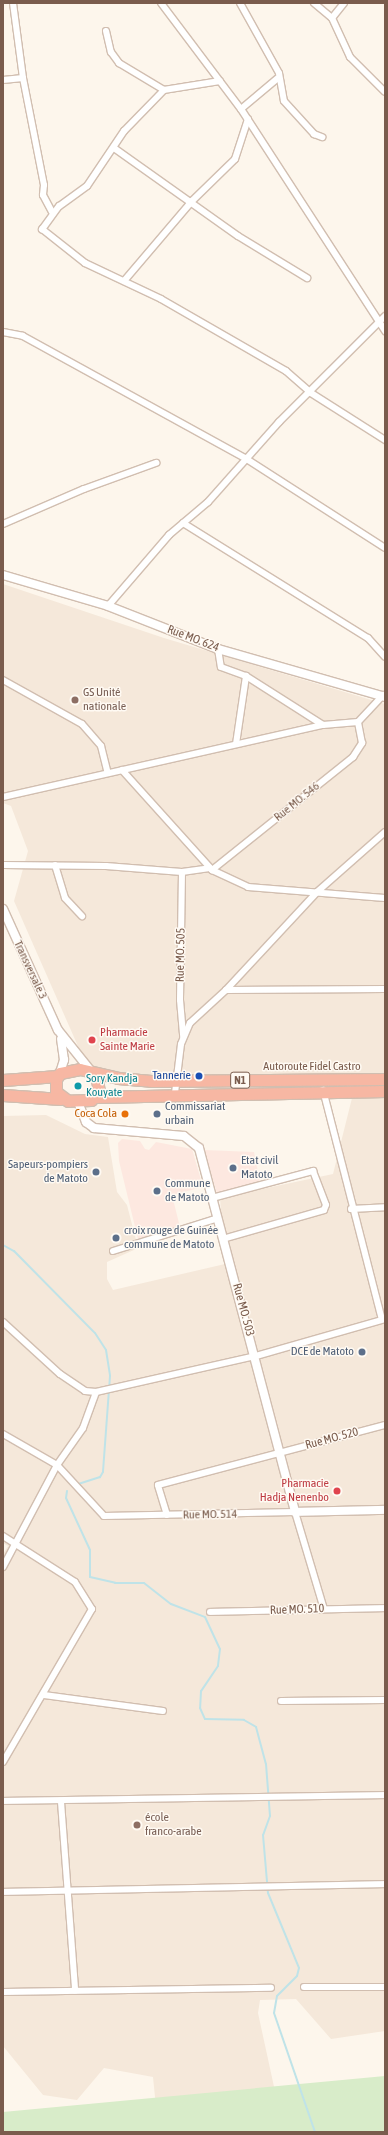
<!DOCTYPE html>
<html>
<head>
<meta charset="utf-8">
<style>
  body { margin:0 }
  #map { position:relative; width:388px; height:2135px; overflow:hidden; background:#fdf6ec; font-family:"Asap Condensed",sans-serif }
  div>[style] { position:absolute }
  .residential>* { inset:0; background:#f5e8da }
  .commercial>* { inset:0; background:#fde8e0 }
  .green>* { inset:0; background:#d8ecc9 }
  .stream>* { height:2px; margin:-1px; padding:0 1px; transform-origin:1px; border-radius:1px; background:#bfe3e8 }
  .roads { filter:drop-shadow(1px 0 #d1beb0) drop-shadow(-1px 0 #d1beb0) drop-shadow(0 1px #d1beb0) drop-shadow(0 -1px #d1beb0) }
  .street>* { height:6px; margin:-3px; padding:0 3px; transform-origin:3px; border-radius:3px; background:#fff }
  .secondary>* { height:8px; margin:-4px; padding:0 4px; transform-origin:4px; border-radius:4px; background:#fff }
  .highway>* { height:11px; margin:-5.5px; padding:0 5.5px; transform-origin:5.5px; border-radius:5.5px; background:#f7b7a3 }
  .dots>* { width:11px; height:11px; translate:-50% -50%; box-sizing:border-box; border:2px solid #fffaf3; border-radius:50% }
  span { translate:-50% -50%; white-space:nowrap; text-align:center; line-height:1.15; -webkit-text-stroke:3px #fffaf3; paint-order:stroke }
  .shield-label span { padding:1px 3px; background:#fffaf3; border:1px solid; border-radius:3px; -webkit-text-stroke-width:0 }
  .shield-label { font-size:11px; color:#7a5c4d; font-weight:700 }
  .street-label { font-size:12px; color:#7a5c4d }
  .education-label { font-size:12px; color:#785e54 }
  .left { translate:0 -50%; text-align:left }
  .health-label { font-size:12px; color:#be3a42 }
  .right { translate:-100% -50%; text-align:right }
  .transit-label { font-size:12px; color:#164399 }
  .culture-label { font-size:12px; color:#0d838f }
  .service-label { font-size:12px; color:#4e5e75 }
  .food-label { font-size:12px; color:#c56008 }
  .frame { position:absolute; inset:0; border:4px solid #7a5c4d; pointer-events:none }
</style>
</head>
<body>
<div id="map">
  <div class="residential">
    <div style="clip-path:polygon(3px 584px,164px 638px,385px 704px,385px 1074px,223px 1078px,112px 1075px,93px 1067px,81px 1053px,14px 901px,28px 851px,11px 806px,3px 803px)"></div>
    <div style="clip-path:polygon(385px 1093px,385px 2031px,331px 2039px,296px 1999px,260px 2000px,258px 2013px,278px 2105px,158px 2127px,153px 2077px,104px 2068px,77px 2100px,43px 2095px,3px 2046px,3px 1554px,8px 1546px,3px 1543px,3px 1116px,46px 1115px,85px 1134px,108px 1137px,117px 1192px,127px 1205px,136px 1240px,145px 1245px,107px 1262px,107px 1279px,113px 1290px,225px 1264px,220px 1198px,333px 1174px,353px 1094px)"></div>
  </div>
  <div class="commercial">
    <div style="clip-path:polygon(122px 1139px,140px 1141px,145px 1149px,149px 1150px,156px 1142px,192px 1149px,203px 1187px,172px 1195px,180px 1227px,138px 1239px,119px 1161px,118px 1143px)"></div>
    <div style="clip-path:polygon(204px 1150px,254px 1152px,260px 1183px,217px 1193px)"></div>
  </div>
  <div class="green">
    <div style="clip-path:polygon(385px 2076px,385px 2132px,3px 2132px,3px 2112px)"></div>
  </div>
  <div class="stream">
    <div style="left:3px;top:1245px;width:13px;rotate:29deg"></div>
    <div style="left:14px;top:1251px;width:115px;rotate:45.4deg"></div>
    <div style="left:95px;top:1333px;width:20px;rotate:57deg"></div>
    <div style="left:106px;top:1350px;width:26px;rotate:81deg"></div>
    <div style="left:110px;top:1376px;width:96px;rotate:94.2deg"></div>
    <div style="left:103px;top:1472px;width:6px;rotate:121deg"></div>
    <div style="left:100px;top:1477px;width:22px;rotate:162deg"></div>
    <div style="left:67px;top:1491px;width:7px;rotate:98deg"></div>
    <div style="left:66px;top:1498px;width:57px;rotate:65.2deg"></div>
    <div style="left:90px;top:1550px;width:27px;rotate:90deg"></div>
    <div style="left:90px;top:1577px;width:26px;rotate:13deg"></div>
    <div style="left:115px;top:1583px;width:29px"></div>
    <div style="left:144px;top:1583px;width:34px;rotate:38deg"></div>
    <div style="left:171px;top:1604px;width:36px;rotate:21deg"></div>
    <div style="left:205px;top:1617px;width:35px;rotate:65deg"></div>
    <div style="left:220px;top:1649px;width:17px;rotate:97deg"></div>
    <div style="left:218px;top:1666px;width:30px;rotate:124deg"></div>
    <div style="left:201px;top:1691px;width:17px;rotate:93deg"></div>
    <div style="left:200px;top:1708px;width:12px;rotate:66deg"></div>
    <div style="left:205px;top:1719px;width:39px;rotate:1deg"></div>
    <div style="left:244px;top:1720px;width:14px;rotate:30deg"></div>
    <div style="left:256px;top:1727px;width:38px;rotate:75deg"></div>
    <div style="left:266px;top:1764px;width:52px;rotate:85.6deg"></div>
    <div style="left:270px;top:1816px;width:20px;rotate:110deg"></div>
    <div style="left:263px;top:1835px;width:58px;rotate:85.1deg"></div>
    <div style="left:268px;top:1893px;width:81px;rotate:67.5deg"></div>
    <div style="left:299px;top:1968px;width:8px;rotate:104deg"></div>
    <div style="left:297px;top:1976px;width:28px;rotate:135deg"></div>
    <div style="left:277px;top:1996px;width:17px;rotate:100deg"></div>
    <div style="left:274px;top:2013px;width:126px;rotate:71deg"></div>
  </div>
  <div class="roads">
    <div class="street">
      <div style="left:161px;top:3px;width:133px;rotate:53deg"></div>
      <div style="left:241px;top:109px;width:265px;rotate:57deg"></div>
      <div style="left:240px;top:3px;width:80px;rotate:60.9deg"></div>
      <div style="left:279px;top:73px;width:28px;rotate:80deg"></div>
      <div style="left:284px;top:101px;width:45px;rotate:47.7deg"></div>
      <div style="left:314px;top:134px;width:9px;rotate:21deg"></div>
      <div style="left:314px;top:3px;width:23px;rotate:40deg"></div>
      <div style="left:332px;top:18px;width:43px;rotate:65.2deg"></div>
      <div style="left:350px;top:57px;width:49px;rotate:45deg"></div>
      <div style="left:332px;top:18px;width:19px;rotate:-51deg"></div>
      <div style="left:106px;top:31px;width:22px;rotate:77deg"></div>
      <div style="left:111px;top:52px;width:14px;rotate:54deg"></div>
      <div style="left:119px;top:63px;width:52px;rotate:31deg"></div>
      <div style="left:23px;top:78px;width:109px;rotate:78.9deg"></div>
      <div style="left:44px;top:185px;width:10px;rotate:96deg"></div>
      <div style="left:43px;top:195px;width:19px;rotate:62deg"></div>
      <div style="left:3px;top:80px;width:20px;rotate:-6deg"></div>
      <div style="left:23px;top:78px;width:76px;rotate:-97.6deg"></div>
      <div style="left:220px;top:81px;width:57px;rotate:170.9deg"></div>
      <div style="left:164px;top:90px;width:57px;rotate:134.3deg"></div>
      <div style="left:124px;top:131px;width:66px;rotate:123.9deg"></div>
      <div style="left:87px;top:186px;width:34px;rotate:144deg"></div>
      <div style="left:59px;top:206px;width:29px;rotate:126deg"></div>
      <div style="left:42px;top:229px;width:55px;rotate:38.3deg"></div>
      <div style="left:85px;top:263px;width:84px;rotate:25.3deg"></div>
      <div style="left:161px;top:299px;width:144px;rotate:29.9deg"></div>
      <div style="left:286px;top:371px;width:33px;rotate:41deg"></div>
      <div style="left:311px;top:393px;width:88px;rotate:32.4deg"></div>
      <div style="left:241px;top:109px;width:48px;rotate:-40deg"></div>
      <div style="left:114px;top:148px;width:152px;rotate:35.4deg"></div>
      <div style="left:238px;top:236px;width:81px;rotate:31.3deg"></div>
      <div style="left:124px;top:281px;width:105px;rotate:-49.6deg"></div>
      <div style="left:192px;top:201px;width:60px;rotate:-44.3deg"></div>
      <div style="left:235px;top:159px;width:42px;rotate:-72deg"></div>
      <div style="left:3px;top:332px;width:20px;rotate:11deg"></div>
      <div style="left:23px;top:336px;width:253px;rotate:28.8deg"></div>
      <div style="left:245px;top:458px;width:166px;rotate:32.7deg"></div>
      <div style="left:183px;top:523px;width:218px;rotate:31.9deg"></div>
      <div style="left:368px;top:638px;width:25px;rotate:48deg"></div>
      <div style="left:3px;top:524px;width:88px;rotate:-23.4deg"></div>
      <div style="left:84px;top:489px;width:77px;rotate:-19.9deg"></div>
      <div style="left:108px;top:606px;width:94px;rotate:-49.3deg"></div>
      <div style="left:169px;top:535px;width:51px;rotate:-40.2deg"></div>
      <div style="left:208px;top:502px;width:107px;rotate:-48.4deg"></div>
      <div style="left:279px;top:422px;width:150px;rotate:-45deg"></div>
      <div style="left:218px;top:649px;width:18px;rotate:81deg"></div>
      <div style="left:221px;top:667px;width:27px;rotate:20deg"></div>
      <div style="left:246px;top:676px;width:91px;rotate:32.5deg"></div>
      <div style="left:3px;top:680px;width:90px;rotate:29.1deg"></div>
      <div style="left:82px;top:724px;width:29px;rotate:49deg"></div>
      <div style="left:101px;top:746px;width:25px;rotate:76deg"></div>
      <div style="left:236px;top:744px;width:69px;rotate:-81.6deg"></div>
      <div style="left:122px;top:770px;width:135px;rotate:48deg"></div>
      <div style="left:212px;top:870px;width:40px;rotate:25deg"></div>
      <div style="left:248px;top:887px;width:137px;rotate:4.6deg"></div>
      <div style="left:3px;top:797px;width:328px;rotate:-12.7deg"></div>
      <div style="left:323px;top:725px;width:35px;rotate:-5deg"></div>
      <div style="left:358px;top:722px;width:37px;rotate:-47deg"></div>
      <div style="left:3px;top:865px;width:103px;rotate:0.6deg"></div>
      <div style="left:106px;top:866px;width:76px;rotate:4.5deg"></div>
      <div style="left:182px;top:872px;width:28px;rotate:-8deg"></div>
      <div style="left:55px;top:865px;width:34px;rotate:73deg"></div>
      <div style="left:65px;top:898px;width:25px;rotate:47deg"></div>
      <div style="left:212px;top:870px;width:181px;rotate:-38.7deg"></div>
      <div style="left:353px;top:757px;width:17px;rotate:-57deg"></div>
      <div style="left:362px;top:743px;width:21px;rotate:-101deg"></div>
      <div style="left:182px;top:872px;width:128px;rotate:90.9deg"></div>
      <div style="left:180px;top:1000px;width:37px;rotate:85deg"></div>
      <div style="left:226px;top:990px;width:159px;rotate:-0.4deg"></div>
      <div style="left:323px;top:1090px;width:236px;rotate:75.6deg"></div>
      <div style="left:175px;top:1093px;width:49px;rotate:-83deg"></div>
      <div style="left:181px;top:1044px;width:23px;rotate:-67deg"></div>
      <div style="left:190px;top:1023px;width:49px;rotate:-42.5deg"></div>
      <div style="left:226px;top:990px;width:134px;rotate:-47.1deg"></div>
      <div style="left:317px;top:892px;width:91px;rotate:-41.4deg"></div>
      <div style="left:212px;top:1198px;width:105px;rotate:-15deg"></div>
      <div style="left:313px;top:1171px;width:36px;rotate:69deg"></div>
      <div style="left:326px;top:1205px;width:5px;rotate:112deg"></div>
      <div style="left:324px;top:1210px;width:105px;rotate:164deg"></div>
      <div style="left:351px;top:1209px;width:34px;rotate:-3deg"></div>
      <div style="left:113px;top:1251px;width:110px;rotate:-17.4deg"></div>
      <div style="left:3px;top:1322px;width:77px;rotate:42.4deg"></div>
      <div style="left:60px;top:1374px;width:30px;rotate:34deg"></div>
      <div style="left:85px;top:1391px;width:11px;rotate:5deg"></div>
      <div style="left:96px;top:1392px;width:164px;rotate:-12.7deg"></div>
      <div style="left:256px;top:1356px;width:134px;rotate:-16deg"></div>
      <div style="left:3px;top:1434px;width:62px;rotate:29.9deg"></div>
      <div style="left:57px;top:1465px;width:69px;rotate:47.3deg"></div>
      <div style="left:104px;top:1516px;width:191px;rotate:-1.2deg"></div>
      <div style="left:295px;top:1512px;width:101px;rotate:73.4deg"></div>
      <div style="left:167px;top:1515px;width:31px;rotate:-107deg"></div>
      <div style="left:158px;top:1485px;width:235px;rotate:-14.8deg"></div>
      <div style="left:3px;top:1536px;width:85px;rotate:32.6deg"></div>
      <div style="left:75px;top:1582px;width:32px;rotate:58deg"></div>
      <div style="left:92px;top:1609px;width:177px;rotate:120.2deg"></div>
      <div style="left:3px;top:1567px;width:115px;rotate:-62.1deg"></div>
      <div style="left:57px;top:1465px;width:45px;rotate:-54.9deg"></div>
      <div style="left:83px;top:1428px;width:38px;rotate:-70deg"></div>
      <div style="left:210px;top:1612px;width:175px;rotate:-1.3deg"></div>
      <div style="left:44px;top:1695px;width:120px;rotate:7.7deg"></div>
      <div style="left:281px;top:1701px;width:104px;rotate:-0.6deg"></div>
      <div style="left:3px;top:1801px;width:382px;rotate:-0.9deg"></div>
      <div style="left:61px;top:1802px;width:189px;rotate:85.7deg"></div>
      <div style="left:3px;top:1892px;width:382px;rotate:-1.2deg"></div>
      <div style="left:304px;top:1987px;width:81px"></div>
      <div style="left:3px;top:1992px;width:268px;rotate:-0.9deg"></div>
    </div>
    <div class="secondary">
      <div style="left:3px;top:575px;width:109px;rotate:16.4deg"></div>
      <div style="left:108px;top:606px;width:118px;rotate:21.4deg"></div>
      <div style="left:218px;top:649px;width:174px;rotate:16deg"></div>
      <div style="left:3px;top:909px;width:133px;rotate:65.6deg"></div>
      <div style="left:58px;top:1030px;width:51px;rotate:51.3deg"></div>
      <div style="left:60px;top:1073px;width:14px;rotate:-73deg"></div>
      <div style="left:64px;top:1060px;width:21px;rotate:-98deg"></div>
      <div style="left:78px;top:1102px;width:22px;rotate:68deg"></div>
      <div style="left:86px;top:1122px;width:10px;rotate:37deg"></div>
      <div style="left:94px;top:1128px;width:90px;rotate:5.1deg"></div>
      <div style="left:184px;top:1136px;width:19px;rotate:39deg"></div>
      <div style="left:199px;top:1148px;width:376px;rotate:75.2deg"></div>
      <div style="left:295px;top:1512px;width:90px;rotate:-1.3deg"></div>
    </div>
    <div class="highway">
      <div style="left:96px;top:1073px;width:19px;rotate:81deg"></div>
      <div style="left:99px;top:1092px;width:11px;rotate:135deg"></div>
      <div style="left:91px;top:1100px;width:23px;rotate:178deg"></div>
      <div style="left:68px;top:1101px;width:15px;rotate:-143deg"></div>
      <div style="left:56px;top:1092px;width:13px;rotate:-90deg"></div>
      <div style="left:56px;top:1079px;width:7px;rotate:-56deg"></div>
      <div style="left:60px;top:1073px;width:20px;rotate:-11deg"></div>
      <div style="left:80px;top:1069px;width:39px;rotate:13deg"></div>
      <div style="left:118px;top:1078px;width:33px;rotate:5deg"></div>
      <div style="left:151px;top:1081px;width:234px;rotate:-0.5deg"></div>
      <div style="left:3px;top:1080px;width:55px;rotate:-4.2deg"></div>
      <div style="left:3px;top:1095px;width:58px;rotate:3.9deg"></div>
      <div style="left:96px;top:1097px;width:289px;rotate:-1.2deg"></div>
    </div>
  </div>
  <div class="dots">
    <div style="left:75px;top:700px;background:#8d6e63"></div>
    <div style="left:92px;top:1040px;background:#e0444e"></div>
    <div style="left:199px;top:1076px;background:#1a4fb4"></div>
    <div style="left:78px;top:1086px;background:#0f9aa8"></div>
    <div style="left:125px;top:1114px;background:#e8710a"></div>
    <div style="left:157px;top:1114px;background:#5c6f8a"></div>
    <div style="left:233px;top:1168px;background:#5c6f8a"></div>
    <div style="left:96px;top:1172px;background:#5c6f8a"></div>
    <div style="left:157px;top:1191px;background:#5c6f8a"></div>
    <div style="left:116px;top:1238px;background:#5c6f8a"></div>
    <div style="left:362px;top:1352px;background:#5c6f8a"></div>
    <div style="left:337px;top:1491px;background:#e0444e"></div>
    <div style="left:137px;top:1825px;background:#8d6e63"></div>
  </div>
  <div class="shield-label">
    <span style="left:240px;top:1080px">N1</span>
  </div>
  <div class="street-label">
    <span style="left:193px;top:639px;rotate:21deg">Rue MO. 624</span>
    <span style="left:297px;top:802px;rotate:-39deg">Rue MO. 546</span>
    <span style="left:181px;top:955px;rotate:-89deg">Rue MO. 505</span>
    <span style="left:30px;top:970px;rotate:65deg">Transversale 3</span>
    <span style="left:312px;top:1067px">Autoroute Fidel Castro</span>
    <span style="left:243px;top:1310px;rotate:75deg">Rue MO. 503</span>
    <span style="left:332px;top:1439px;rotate:-15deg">Rue MO. 520</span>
    <span style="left:210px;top:1515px;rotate:-1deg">Rue MO. 514</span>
    <span style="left:297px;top:1610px;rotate:-2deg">Rue MO. 510</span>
  </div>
  <div class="education-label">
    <span class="left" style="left:83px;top:700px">GS Unité<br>nationale</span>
    <span class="left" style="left:145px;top:1825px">école<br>franco-arabe</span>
  </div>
  <div class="health-label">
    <span class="left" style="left:100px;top:1040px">Pharmacie<br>Sainte Marie</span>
    <span class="right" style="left:329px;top:1491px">Pharmacie<br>Hadja Nenenbo</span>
  </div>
  <div class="transit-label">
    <span class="right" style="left:191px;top:1076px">Tannerie</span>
  </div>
  <div class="culture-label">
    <span class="left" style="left:86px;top:1086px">Sory Kandja<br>Kouyate</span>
  </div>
  <div class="service-label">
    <span class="left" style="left:165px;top:1114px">Commissariat<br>urbain</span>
    <span class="left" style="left:241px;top:1168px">Etat civil<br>Matoto</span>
    <span class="right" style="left:88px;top:1172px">Sapeurs-pompiers<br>de Matoto</span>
    <span class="left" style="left:165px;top:1191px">Commune<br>de Matoto</span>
    <span class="left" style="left:124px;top:1238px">croix rouge de Guinée<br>commune de Matoto</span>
    <span class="right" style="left:354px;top:1352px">DCE de Matoto</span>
  </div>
  <div class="food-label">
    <span class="right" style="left:117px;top:1114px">Coca Cola</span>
  </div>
  <div class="frame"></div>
</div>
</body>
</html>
